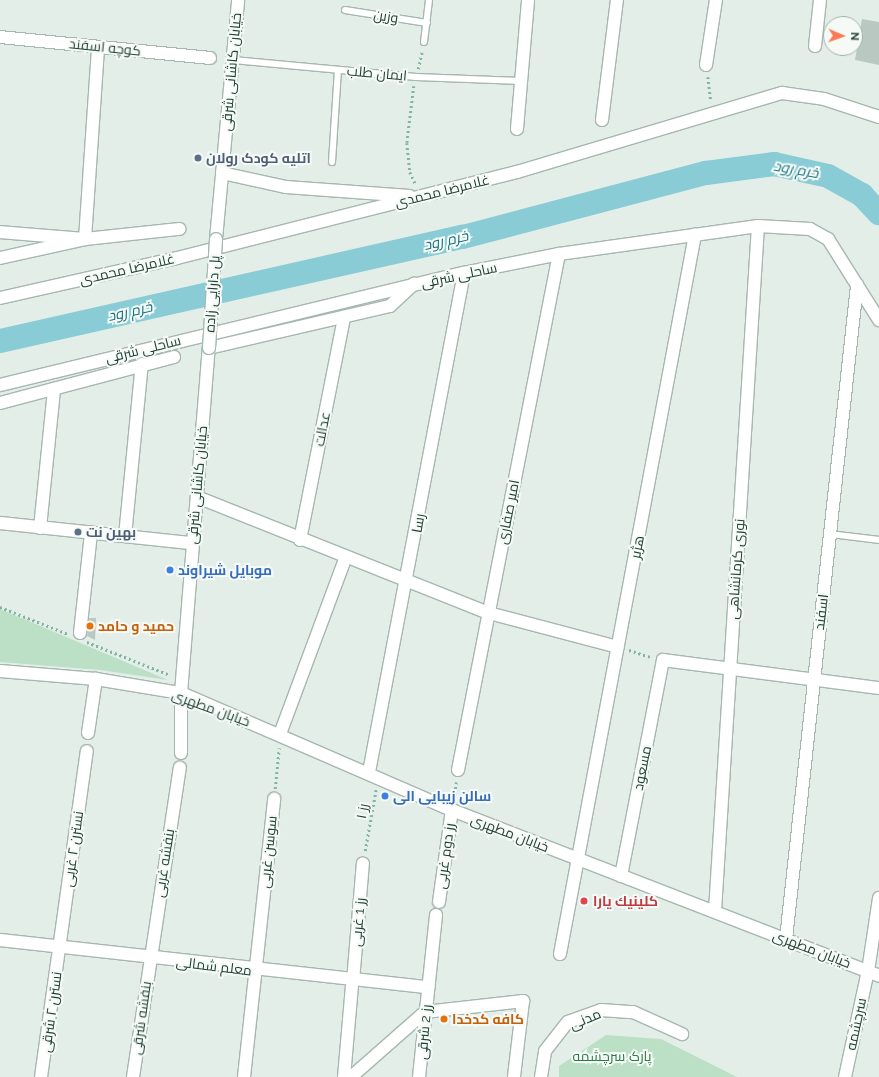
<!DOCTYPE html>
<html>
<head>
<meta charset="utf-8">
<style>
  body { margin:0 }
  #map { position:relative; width:879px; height:1077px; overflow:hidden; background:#e4eee9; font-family:Raleway,Cairo,sans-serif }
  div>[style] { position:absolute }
  .green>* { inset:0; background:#bbe0c5 }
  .river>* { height:24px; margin:-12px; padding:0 12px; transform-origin:12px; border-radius:12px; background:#89ccd6 }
  .building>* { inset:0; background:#b9c9c2 }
  .path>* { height:2.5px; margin-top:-1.25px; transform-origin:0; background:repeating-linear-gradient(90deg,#82b4a3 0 2px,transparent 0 5px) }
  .roads { filter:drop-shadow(1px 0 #a6b7b0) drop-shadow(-1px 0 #a6b7b0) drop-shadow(0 1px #a6b7b0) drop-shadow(0 -1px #a6b7b0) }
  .lane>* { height:6px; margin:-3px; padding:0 3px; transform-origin:3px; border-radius:3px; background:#fff }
  .street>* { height:12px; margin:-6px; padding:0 6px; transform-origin:6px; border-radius:6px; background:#fff }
  .secondary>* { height:12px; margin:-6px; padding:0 6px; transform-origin:6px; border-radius:6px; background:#fff }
  .bridges { filter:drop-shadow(1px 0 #a1bbb1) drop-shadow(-1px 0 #a1bbb1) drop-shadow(0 1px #a1bbb1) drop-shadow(0 -1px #a1bbb1) }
  .secondary-bridge>* { height:12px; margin:-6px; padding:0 6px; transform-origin:6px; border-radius:6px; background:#fff }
  .dots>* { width:11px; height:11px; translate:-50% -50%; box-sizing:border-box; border:2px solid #f5faf7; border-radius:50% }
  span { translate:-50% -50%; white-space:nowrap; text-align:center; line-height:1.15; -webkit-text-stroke:4px #f5faf7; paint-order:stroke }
  .street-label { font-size:14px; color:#224138 }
  .service-label { font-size:14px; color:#4e5e75; font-weight:700 }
  .left { translate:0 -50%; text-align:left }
  .shop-label { font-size:14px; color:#366cbe; font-weight:700 }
  .food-label { font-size:14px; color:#c56008; font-weight:700 }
  .health-label { font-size:14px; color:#be3a42; font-weight:700 }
  .park-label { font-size:14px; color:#297b47 }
  .water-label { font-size:15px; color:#177282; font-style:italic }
  .north { position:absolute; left:823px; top:16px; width:40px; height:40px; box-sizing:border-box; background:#f5faf7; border:1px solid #a1b0ab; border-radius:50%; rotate:92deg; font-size:11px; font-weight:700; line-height:16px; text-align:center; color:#224138 }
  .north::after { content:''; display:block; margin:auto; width:14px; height:18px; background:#fa7b56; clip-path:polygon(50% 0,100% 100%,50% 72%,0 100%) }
</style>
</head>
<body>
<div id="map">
  <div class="green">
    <div style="clip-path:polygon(0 609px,168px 680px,100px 670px,0 662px)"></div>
    <div style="clip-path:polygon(606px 1035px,661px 1039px,737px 1077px,559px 1077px,559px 1066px)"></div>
  </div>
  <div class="river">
    <div style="left:0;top:341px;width:475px;rotate:-12.7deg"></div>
    <div style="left:463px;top:237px;width:251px;rotate:-14.8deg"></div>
    <div style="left:706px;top:173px;width:69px;rotate:-7.5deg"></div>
    <div style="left:774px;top:164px;width:55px;rotate:12.5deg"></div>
    <div style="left:828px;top:176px;width:39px;rotate:29deg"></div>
    <div style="left:862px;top:195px;width:25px;rotate:47deg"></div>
  </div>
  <div class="building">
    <div style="clip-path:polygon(862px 19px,879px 22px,879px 65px,855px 60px)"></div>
    <div style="clip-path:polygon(89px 618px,96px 618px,95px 640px,87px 636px)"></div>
  </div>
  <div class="path">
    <div style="left:418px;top:69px;width:18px;rotate:-77deg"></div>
    <div style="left:708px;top:77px;width:25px;rotate:83deg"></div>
    <div style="left:414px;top:86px;width:57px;rotate:97deg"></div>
    <div style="left:407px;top:143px;width:29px;rotate:84deg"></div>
    <div style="left:410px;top:172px;width:14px;rotate:65deg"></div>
    <div style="left:0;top:607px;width:73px;rotate:21.7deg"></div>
    <div style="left:87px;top:642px;width:89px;rotate:21.7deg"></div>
    <div style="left:629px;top:650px;width:23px;rotate:18deg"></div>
    <div style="left:275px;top:789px;width:41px;rotate:-84.4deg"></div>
    <div style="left:454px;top:799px;width:17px;rotate:-83deg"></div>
    <div style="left:365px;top:851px;width:63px;rotate:-79.9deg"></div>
  </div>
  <div class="roads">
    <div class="lane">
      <div style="left:345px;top:10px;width:83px;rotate:9deg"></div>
      <div style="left:424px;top:42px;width:42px;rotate:-83.2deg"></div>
      <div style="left:233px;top:60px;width:184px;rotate:5.3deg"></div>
      <div style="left:416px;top:77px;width:105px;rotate:2.2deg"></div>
      <div style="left:332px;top:162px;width:92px;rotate:-86.3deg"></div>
      <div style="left:830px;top:534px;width:49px;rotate:7deg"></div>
    </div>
    <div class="street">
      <div style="left:0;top:37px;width:211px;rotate:5.7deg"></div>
      <div style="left:815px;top:46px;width:46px;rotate:-83.8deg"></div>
      <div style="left:706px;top:65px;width:66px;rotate:-81.3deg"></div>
      <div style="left:602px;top:120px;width:121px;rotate:-82.9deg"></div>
      <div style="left:517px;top:129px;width:129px;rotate:-85.1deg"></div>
      <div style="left:0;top:232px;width:85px;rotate:4.7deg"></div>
      <div style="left:85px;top:239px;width:192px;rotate:-86.1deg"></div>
      <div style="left:0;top:258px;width:87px;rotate:-12.6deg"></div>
      <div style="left:85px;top:239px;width:95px;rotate:-6.1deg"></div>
      <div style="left:0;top:403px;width:180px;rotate:-14.8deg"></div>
      <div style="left:197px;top:497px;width:314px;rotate:21.7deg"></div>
      <div style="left:489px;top:613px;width:133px;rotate:14.8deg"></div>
      <div style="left:40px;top:528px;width:140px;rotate:-84.2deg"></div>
      <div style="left:125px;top:536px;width:173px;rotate:-84.4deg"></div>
      <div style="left:300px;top:540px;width:226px;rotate:-78.8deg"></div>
      <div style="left:80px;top:633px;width:101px;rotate:-83.7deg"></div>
      <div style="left:181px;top:693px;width:60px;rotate:90deg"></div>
      <div style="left:88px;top:733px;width:55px;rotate:-81.6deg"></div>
      <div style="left:280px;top:734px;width:189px;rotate:-69.6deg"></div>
      <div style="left:458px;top:770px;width:526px;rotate:-78.93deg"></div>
      <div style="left:369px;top:772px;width:508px;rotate:-79.22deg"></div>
      <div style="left:621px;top:876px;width:220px;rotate:-79deg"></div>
      <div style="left:663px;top:660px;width:218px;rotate:7.4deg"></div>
      <div style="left:439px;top:902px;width:93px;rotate:-82deg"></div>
      <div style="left:715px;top:911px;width:686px;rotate:-86.41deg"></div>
      <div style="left:786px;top:939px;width:658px;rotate:-83.8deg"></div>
      <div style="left:0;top:940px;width:431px;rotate:6.3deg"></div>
      <div style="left:560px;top:954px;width:732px;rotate:-79.37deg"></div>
      <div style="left:353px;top:981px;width:118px;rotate:-85.2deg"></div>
      <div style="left:41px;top:1077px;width:329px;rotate:-82deg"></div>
      <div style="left:133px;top:1077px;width:313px;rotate:-81.4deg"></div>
      <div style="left:244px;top:1077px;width:280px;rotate:-83.8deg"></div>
      <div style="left:344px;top:1077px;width:91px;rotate:-85deg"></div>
      <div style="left:351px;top:1077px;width:98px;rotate:-41.3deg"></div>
      <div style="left:425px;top:1012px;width:99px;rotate:-6.4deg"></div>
      <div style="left:523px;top:1001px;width:77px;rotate:96.8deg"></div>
      <div style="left:419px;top:1077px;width:163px;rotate:-84deg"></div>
      <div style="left:541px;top:1077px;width:26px;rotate:-81deg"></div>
      <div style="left:545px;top:1051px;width:37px;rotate:-52deg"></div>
      <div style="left:568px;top:1022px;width:35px;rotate:-20deg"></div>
      <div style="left:601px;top:1010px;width:32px;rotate:4deg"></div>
      <div style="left:633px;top:1012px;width:54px;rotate:24.2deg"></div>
    </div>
    <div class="secondary">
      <div style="left:222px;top:173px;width:66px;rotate:12.3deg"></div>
      <div style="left:286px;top:187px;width:124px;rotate:4.2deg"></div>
      <div style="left:216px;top:239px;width:240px;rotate:-84.7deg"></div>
      <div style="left:0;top:298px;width:181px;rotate:-12.7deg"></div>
      <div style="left:177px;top:258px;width:351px;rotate:-14.2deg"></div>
      <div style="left:517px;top:172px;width:277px;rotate:-16.6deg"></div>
      <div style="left:782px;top:93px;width:42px;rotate:8.1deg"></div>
      <div style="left:824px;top:99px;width:58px;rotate:18.1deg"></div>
      <div style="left:0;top:385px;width:477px;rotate:-13.6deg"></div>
      <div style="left:464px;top:273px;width:97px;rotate:-11.3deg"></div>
      <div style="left:559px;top:254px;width:201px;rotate:-8deg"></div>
      <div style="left:758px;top:226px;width:52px;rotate:3.3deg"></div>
      <div style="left:810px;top:229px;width:21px;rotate:29deg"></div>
      <div style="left:828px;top:239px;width:96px;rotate:57.8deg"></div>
      <div style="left:0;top:523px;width:192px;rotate:6deg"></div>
      <div style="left:0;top:671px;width:96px;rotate:4.8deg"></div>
      <div style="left:96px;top:679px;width:86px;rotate:9.4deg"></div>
      <div style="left:181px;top:693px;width:295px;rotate:23.4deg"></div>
      <div style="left:452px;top:810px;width:458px;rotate:21.2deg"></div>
      <div style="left:181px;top:693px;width:346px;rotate:-85.4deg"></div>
      <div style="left:209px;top:348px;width:186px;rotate:-13.1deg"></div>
      <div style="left:390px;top:306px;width:33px;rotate:-43deg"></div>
      <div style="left:845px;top:1077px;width:108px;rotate:-77.8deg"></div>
      <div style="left:868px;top:971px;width:74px;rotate:-81.4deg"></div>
    </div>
  </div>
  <div class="bridges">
    <div class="secondary-bridge">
      <div style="left:209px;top:348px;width:109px;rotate:-86.3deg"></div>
    </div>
  </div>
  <div class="dots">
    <div style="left:198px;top:158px;background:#5c6f8a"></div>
    <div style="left:78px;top:532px;background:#5c6f8a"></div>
    <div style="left:170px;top:570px;background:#3f7fe0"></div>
    <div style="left:90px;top:626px;background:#e8710a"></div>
    <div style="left:385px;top:796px;background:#3f7fe0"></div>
    <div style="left:584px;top:901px;background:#e0444e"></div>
    <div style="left:444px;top:1019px;background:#e8710a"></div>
  </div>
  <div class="street-label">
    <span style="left:386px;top:16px;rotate:9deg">وزین</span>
    <span style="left:105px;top:47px;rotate:6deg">کوچه اسفند</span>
    <span style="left:231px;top:72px;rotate:-85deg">خیابان کاشانی شرقی</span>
    <span style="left:377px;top:73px;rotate:5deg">ایمان طلب</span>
    <span style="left:442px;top:191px;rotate:-14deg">غلامرضا محمدی</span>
    <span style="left:127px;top:269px;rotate:-13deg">غلامرضا محمدی</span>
    <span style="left:459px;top:275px;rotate:-12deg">ساحلی شرقی</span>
    <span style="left:212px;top:294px;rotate:-86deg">پل دارایی زاده</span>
    <span style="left:143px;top:349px;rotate:-14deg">ساحلی شرقی</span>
    <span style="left:322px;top:429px;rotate:-79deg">عدالت</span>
    <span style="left:197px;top:485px;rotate:-85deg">خیابان کاشانی شرقی</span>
    <span style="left:508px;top:512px;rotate:-79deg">امیر صفاری</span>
    <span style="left:418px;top:523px;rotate:-80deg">رسا</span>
    <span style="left:637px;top:547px;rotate:-79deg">هژبر</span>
    <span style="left:736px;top:569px;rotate:-86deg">نوری کرمانشاهی</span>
    <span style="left:821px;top:612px;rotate:-83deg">اسفند</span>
    <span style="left:211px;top:708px;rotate:20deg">خیابان مطهری</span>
    <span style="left:642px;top:768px;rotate:-79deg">مسعود</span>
    <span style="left:362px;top:811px;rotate:-80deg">رز ۱</span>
    <span style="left:510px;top:833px;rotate:21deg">خیابان مطهری</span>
    <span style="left:73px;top:849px;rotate:-82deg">نسترن ۲ غربی</span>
    <span style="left:268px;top:852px;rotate:-84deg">سوسن غربی</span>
    <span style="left:445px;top:856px;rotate:-82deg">رز دوم غربی</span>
    <span style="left:164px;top:863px;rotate:-81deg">بنفشه غربی</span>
    <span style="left:358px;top:922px;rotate:-85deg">رز 1 غربی</span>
    <span style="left:812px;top:949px;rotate:21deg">خیابان مطهری</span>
    <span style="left:214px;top:966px;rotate:7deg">معلم شمالی</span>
    <span style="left:51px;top:1012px;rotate:-82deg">نسترن ۲ شرقی</span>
    <span style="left:141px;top:1018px;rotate:-82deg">بنفشه شرقی</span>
    <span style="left:585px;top:1019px;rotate:-23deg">مدنی</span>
    <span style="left:856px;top:1024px;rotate:-78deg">سرچشمه</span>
    <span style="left:424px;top:1032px;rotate:-85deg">رز 2 شرقی</span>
  </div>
  <div class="service-label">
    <span class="left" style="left:206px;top:158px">اتلیه کودک رولان</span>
    <span class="left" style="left:86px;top:532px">بهین نت</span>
  </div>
  <div class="shop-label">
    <span class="left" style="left:178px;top:570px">موبایل شیراوند</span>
    <span class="left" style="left:393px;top:796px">سالن زیبایی الی</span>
  </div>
  <div class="food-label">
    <span class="left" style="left:98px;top:626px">حمید و حامد</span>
    <span class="left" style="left:452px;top:1019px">کافه کدخدا</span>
  </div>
  <div class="health-label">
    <span class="left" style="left:593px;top:901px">كلينيك يارا</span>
  </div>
  <div class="park-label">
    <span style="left:612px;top:1056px">پارک سرچشمه</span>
  </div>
  <div class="water-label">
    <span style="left:796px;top:170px;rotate:10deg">خرم رود</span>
    <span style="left:446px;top:241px;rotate:-13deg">خرم رود</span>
    <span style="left:130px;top:312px;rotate:-13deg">خرم رود</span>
  </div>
  <div class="north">N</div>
</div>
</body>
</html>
